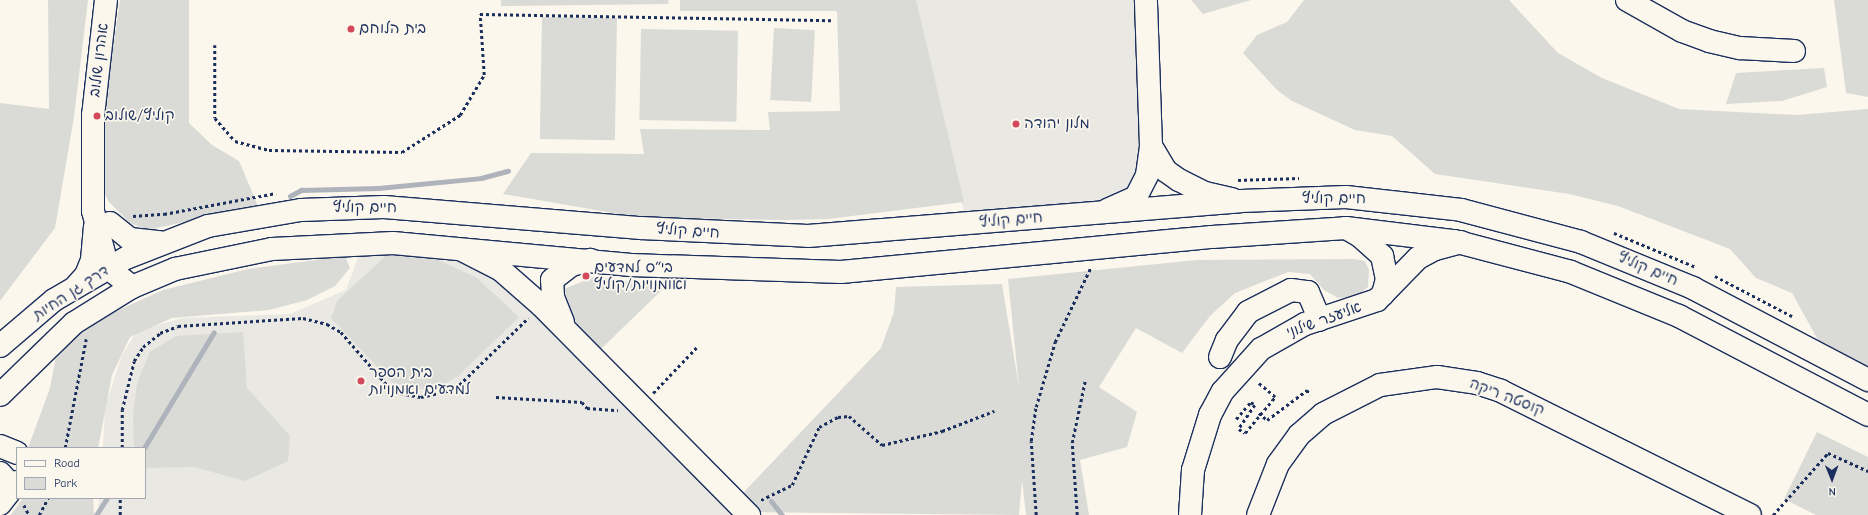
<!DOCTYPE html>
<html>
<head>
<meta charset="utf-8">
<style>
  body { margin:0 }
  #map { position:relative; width:1868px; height:515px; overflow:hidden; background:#fbf7ec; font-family:"Comic Neue","Playpen Sans Hebrew",sans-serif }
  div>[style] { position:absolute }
  .built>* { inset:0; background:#eae8e2 }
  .green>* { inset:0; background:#dadad7; transform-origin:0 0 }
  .stream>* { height:5px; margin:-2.5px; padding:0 2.5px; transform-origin:2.5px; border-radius:2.5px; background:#afb3bb }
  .path>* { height:2.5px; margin-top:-1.25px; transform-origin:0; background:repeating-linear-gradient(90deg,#1b2f5e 0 3px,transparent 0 6px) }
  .roads { filter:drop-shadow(1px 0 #1b2f5e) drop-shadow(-1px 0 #1b2f5e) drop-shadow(0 1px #1b2f5e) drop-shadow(0 -1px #1b2f5e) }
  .minor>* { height:22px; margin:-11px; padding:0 11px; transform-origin:11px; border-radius:11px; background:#fbf7ec }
  .major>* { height:22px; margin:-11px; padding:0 11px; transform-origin:11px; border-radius:11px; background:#fbf7ec }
  .dots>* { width:11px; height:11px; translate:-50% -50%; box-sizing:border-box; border:2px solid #fbf7ec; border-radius:50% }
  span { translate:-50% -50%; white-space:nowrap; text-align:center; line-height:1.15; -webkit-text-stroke:3.5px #fbf7ec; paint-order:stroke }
  .poi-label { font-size:15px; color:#1b2f5e }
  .left { translate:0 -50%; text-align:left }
  .street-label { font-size:15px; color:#1b2f5e }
  .legend { position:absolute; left:16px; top:447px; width:130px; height:52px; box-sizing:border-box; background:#fbf7ec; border:1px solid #a1a7b3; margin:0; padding:5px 7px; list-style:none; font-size:12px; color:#1b2f5e }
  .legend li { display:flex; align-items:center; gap:8px; height:20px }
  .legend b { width:20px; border:1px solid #a1a7b3 }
  .north { position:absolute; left:1812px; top:459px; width:40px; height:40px; -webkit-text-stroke:3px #fbf7ec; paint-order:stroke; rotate:179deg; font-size:11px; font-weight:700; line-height:16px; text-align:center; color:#1b2f5e }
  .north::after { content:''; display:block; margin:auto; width:14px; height:18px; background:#1b2f5e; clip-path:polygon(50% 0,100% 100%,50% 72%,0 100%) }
</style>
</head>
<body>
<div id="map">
  <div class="built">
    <div style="clip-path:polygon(910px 0,1148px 0,1151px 146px,1136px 197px,967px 223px)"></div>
    <div style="clip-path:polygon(360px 252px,455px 257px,511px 284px,741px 515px,98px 515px,99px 498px,145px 498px,145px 448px,103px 448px,105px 407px,122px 355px,137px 331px,182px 318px,290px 314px,346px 290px)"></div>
  </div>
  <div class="green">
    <div style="clip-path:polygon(48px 0,88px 0,74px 117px,55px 228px,0 301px,0 103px,49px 109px)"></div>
    <div style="clip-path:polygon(120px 0,189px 0,189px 123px,212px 145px,239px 161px,258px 206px,147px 230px,130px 223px,109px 202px,102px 189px,104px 109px)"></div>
    <div style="clip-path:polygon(501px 0,668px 0,669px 4px,501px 6px)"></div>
    <div style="clip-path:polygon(680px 0,916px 0,964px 202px,828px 219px,782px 220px,636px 217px,503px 194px,531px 153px,644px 154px,640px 129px,770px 130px,768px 112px,840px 111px,837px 11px,680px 11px)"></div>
    <div style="clip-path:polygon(1191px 0,1251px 0,1203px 14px)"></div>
    <div style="clip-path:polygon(1304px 0,1509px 0,1558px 53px,1602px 78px,1679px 109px,1797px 115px,1868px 109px,1868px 370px,1818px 340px,1792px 293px,1756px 278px,1730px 249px,1618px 206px,1569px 194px,1435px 174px,1392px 136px,1355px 130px,1292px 101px,1277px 90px,1243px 53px,1257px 35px,1287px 22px)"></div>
    <div style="clip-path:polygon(1834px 0,1868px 0,1868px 97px,1846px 93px)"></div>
    <div style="left:542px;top:17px;width:75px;height:122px;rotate:1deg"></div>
    <div style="left:774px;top:28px;width:41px;height:72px;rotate:3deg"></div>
    <div style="left:641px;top:29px;width:97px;height:91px;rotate:1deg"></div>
    <div style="clip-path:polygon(1824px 68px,1827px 87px,1782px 101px,1726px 104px,1736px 73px)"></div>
    <div style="clip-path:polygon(390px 252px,434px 258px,477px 278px,519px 317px,458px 376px,438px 388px,418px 389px,393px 383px,331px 318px,337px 301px)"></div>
    <div style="clip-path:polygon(345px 256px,350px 268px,335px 286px,307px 300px,269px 310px,172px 318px,130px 337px,112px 375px,98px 448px,28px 448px,50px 388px,57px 350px,90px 323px,163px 290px,248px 269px)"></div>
    <div style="clip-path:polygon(1354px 259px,1365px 261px,1369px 270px,1368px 287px,1356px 296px,1338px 298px,1324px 290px,1310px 274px,1288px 272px,1235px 293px,1210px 316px,1182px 353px,1136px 328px,1099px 387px,1137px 412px,1127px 447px,1080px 460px,1089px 515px,1026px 515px,1022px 480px,1019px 515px,747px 512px,744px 492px,881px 348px,894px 312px,896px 287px,1002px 284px,1019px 387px,1008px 279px,1197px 260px)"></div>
    <div style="clip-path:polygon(594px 277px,666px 286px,599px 351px,573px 319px,564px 289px)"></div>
    <div style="clip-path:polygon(243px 332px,247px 388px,290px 436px,288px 461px,245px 481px,194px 467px,145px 468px,145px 448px,134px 448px,133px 416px,137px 383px,150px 352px,176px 336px)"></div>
    <div style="clip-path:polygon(1817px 432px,1868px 457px,1868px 515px,1816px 515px,1784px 499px)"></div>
    <div style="clip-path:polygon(23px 498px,93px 498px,94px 515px,11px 515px)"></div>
  </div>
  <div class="stream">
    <div style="left:290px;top:196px;width:13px;rotate:-29deg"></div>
    <div style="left:301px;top:190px;width:77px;rotate:-1.5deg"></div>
    <div style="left:378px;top:188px;width:103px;rotate:-5.5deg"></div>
    <div style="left:481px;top:178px;width:28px;rotate:-15deg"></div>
    <div style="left:144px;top:448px;width:135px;rotate:-58.9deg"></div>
    <div style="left:771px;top:501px;width:18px;rotate:52deg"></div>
    <div style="left:96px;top:515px;width:20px;rotate:-57deg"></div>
  </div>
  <div class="path">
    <div style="left:215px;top:45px;width:73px;rotate:90deg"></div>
    <div style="left:215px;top:118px;width:30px;rotate:49deg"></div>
    <div style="left:235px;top:141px;width:35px;rotate:15deg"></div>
    <div style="left:269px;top:150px;width:133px;rotate:0.9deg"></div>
    <div style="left:402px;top:152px;width:69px;rotate:-32.5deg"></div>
    <div style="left:460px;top:115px;width:47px;rotate:-59deg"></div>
    <div style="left:484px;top:75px;width:61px;rotate:-93.8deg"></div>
    <div style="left:480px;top:14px;width:351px;rotate:1deg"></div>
    <div style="left:1238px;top:180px;width:61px;rotate:-1.9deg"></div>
    <div style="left:133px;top:216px;width:31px;rotate:-4deg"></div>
    <div style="left:164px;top:214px;width:114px;rotate:-10.6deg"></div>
    <div style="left:1614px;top:233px;width:89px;rotate:22.5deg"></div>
    <div style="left:1715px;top:276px;width:87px;rotate:27.5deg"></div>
    <div style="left:653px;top:393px;width:64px;rotate:-46.3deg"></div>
    <div style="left:496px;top:397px;width:86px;rotate:3.3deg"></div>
    <div style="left:582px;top:402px;width:8px;rotate:50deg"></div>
    <div style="left:587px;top:408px;width:31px;rotate:4deg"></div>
    <div style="left:1259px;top:413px;width:11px;rotate:41deg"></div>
    <div style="left:1267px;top:420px;width:50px;rotate:-36.9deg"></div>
    <div style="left:1307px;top:390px;width:6px;rotate:59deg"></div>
    <div style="left:1236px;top:419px;width:23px;rotate:-49deg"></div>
    <div style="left:1251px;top:402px;width:5px;rotate:37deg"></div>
    <div style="left:1255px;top:405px;width:29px;rotate:124deg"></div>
    <div style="left:1239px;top:429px;width:7px;rotate:34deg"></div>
    <div style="left:1245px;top:433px;width:47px;rotate:-50.2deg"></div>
    <div style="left:1275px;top:397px;width:23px;rotate:-140deg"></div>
    <div style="left:65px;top:448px;width:111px;rotate:-79.1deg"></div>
    <div style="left:122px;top:448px;width:38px;rotate:-90deg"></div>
    <div style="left:122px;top:410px;width:50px;rotate:-76.2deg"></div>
    <div style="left:134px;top:361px;width:17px;rotate:-57deg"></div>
    <div style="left:143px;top:347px;width:22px;rotate:-39deg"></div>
    <div style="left:160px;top:333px;width:19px;rotate:-21deg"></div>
    <div style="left:178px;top:326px;width:125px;rotate:-3.7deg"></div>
    <div style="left:303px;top:318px;width:25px;rotate:14deg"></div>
    <div style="left:327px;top:324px;width:16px;rotate:30deg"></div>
    <div style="left:341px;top:332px;width:70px;rotate:49deg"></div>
    <div style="left:387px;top:385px;width:15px;rotate:32deg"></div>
    <div style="left:400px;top:393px;width:21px;rotate:11deg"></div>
    <div style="left:421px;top:397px;width:35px;rotate:-13deg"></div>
    <div style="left:455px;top:389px;width:102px;rotate:-44.2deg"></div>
    <div style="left:761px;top:500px;width:34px;rotate:-26deg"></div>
    <div style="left:792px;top:485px;width:64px;rotate:-65deg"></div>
    <div style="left:819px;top:427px;width:21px;rotate:-28deg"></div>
    <div style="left:838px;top:417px;width:11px;rotate:-5deg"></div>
    <div style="left:849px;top:416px;width:44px;rotate:41.3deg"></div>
    <div style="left:882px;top:445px;width:62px;rotate:-13.1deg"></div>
    <div style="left:942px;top:431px;width:56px;rotate:-21deg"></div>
    <div style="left:24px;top:505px;width:11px;rotate:63deg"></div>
    <div style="left:39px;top:515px;width:19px;rotate:-62deg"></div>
    <div style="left:120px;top:515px;width:17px;rotate:-90deg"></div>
    <div style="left:1036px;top:515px;width:74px;rotate:-93.9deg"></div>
    <div style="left:1031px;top:441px;width:34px;rotate:-82deg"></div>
    <div style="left:1036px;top:407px;width:68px;rotate:-73.7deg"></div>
    <div style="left:1055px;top:342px;width:83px;rotate:-64.4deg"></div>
    <div style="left:1077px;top:515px;width:72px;rotate:-94deg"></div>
    <div style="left:1072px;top:443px;width:63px;rotate:-78.2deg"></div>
    <div style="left:1773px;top:515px;width:83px;rotate:-48.4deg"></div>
    <div style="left:1828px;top:453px;width:44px;rotate:24.2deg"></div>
  </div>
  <div class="roads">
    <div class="minor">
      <div style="left:106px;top:0;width:116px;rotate:96.4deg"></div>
      <div style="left:93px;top:115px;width:96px;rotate:90deg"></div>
      <div style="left:93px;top:211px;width:59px;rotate:75.3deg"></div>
      <div style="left:108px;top:268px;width:31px;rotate:38deg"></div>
      <div style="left:1627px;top:0;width:63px;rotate:29.4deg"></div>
      <div style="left:1682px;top:31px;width:29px;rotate:20deg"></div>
      <div style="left:1709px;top:41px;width:32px;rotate:13deg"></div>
      <div style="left:1740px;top:48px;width:54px;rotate:3.2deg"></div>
      <div style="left:1151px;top:146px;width:29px;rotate:59deg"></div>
      <div style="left:1166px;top:171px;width:16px;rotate:35deg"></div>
      <div style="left:1179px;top:180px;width:29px;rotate:27deg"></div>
      <div style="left:1205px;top:193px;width:28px;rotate:13deg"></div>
      <div style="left:1107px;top:210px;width:32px;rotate:-24deg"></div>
      <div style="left:1136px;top:197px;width:25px;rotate:-63deg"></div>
      <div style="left:1147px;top:175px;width:29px;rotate:-82deg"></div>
      <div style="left:1151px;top:146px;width:146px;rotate:-92deg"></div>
      <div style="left:1346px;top:228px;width:16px;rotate:30deg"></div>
      <div style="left:1360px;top:236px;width:30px;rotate:42deg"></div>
      <div style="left:1382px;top:256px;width:24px;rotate:78deg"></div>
      <div style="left:1387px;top:279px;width:16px;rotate:105deg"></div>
      <div style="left:462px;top:250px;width:44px;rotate:27.1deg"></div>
      <div style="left:501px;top:270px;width:53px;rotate:41.2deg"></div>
      <div style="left:541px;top:305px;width:296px;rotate:45.3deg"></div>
      <div style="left:563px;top:322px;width:27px;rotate:-112deg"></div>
      <div style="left:553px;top:297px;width:17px;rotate:-93deg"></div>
      <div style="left:552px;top:280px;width:24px;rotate:-38deg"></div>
      <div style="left:571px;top:265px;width:20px;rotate:-15deg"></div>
      <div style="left:1220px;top:357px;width:18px;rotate:-68deg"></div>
      <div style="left:1227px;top:340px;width:35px;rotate:-53deg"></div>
      <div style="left:1248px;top:312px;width:48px;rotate:-27.1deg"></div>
      <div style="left:1291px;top:290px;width:17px;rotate:7deg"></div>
      <div style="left:1308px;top:292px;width:30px;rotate:67deg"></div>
      <div style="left:0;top:446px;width:18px;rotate:22deg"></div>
      <div style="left:0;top:473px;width:19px;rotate:47deg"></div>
      <div style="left:0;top:504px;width:28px;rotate:-52deg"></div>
      <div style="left:1190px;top:515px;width:45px;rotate:-86.2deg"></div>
      <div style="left:1193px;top:470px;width:58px;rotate:-72.8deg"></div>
      <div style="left:1210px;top:415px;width:27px;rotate:-62deg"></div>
      <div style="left:1223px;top:391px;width:57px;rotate:-47.9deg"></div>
      <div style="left:1261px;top:349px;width:51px;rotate:-29.6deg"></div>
      <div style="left:1305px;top:324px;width:76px;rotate:-18.4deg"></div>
      <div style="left:1377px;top:300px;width:59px;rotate:-45.7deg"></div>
      <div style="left:1418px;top:258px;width:19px;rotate:-28deg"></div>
      <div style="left:1435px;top:249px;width:27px;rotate:-15deg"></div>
      <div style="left:1258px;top:515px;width:55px;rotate:-68.6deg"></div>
      <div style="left:1278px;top:464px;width:36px;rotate:-54deg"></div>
      <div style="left:1299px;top:435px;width:32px;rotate:-41deg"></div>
      <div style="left:1323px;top:414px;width:64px;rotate:-27deg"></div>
      <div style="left:1380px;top:385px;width:58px;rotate:-8deg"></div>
      <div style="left:1437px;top:377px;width:40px;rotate:8.5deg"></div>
      <div style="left:1477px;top:383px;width:25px;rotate:18deg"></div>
      <div style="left:1501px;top:391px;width:278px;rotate:26.5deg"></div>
    </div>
    <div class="major">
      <div style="left:110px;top:223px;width:26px;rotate:39deg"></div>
      <div style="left:130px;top:239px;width:30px;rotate:6deg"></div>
      <div style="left:77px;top:285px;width:13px;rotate:-48deg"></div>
      <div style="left:86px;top:275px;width:16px;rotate:-68deg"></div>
      <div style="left:92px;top:260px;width:33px;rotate:-85deg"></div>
      <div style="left:0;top:346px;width:71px;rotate:-40.4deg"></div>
      <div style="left:54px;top:300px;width:83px;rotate:-30.3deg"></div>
      <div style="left:126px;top:258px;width:88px;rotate:-21.3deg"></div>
      <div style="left:208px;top:226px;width:94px;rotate:-9.8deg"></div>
      <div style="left:301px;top:210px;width:83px;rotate:-2.1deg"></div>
      <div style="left:384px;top:207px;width:258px;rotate:4.7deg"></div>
      <div style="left:641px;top:228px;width:167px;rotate:2.7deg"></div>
      <div style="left:808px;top:236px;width:434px;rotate:-4.6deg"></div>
      <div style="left:1241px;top:201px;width:105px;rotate:-2.2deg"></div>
      <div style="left:1346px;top:197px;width:116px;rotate:6.4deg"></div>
      <div style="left:1461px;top:210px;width:124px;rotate:14.9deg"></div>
      <div style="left:1581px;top:242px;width:121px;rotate:22.3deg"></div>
      <div style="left:1693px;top:288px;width:198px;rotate:27.7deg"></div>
      <div style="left:0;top:395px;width:103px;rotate:-44.2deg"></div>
      <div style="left:74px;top:323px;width:68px;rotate:-31.8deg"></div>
      <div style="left:132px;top:287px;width:47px;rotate:-22.7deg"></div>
      <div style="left:175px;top:269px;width:99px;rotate:-11.7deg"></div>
      <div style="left:272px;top:249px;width:121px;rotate:-2.8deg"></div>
      <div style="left:393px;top:243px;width:239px;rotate:5.3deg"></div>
      <div style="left:631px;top:265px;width:210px;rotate:1.9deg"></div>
      <div style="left:841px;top:272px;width:373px;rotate:-5.4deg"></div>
      <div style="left:1212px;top:237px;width:134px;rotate:-3.8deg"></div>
      <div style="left:1346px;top:228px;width:109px;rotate:6.9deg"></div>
      <div style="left:1454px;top:241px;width:121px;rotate:14.8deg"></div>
      <div style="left:1571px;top:272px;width:117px;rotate:22.2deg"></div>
      <div style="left:1679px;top:316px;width:213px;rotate:27.6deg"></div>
    </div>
  </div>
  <div class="dots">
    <div style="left:351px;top:29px;background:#d1495b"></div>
    <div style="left:97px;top:116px;background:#d1495b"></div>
    <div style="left:1016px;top:124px;background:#d1495b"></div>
    <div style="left:586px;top:276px;background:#d1495b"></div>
    <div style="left:361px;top:381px;background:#d1495b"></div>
  </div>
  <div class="poi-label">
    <span class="left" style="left:359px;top:29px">בית הלוחם</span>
    <span class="left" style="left:105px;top:116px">קוליץ/שולוב</span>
    <span class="left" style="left:1024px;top:124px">מלון יהודה</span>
    <span class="left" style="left:594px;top:276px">בי״ס למדעים<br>ואומנויות/קוליץ</span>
    <span class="left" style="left:369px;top:381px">בית הספר<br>למדעים ואמנויות</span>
  </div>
  <div class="street-label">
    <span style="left:99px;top:60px;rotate:-83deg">אהרון שולוב</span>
    <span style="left:1334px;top:199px">חיים קוליץ</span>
    <span style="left:365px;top:208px">חיים קוליץ</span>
    <span style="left:1011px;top:220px;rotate:-5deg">חיים קוליץ</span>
    <span style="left:688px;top:231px;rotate:4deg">חיים קוליץ</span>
    <span style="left:1648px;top:269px;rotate:23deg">חיים קוליץ</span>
    <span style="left:71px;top:293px;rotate:-33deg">דרך גן החיות</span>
    <span style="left:1324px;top:320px;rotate:-20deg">אליעזר שילוני</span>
    <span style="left:1507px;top:397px;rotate:21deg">קוסטה ריקה</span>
  </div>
  <ul class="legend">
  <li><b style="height:5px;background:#fbf7ec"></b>Road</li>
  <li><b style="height:11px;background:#dadad7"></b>Park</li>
  </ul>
  <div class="north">N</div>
</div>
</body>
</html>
